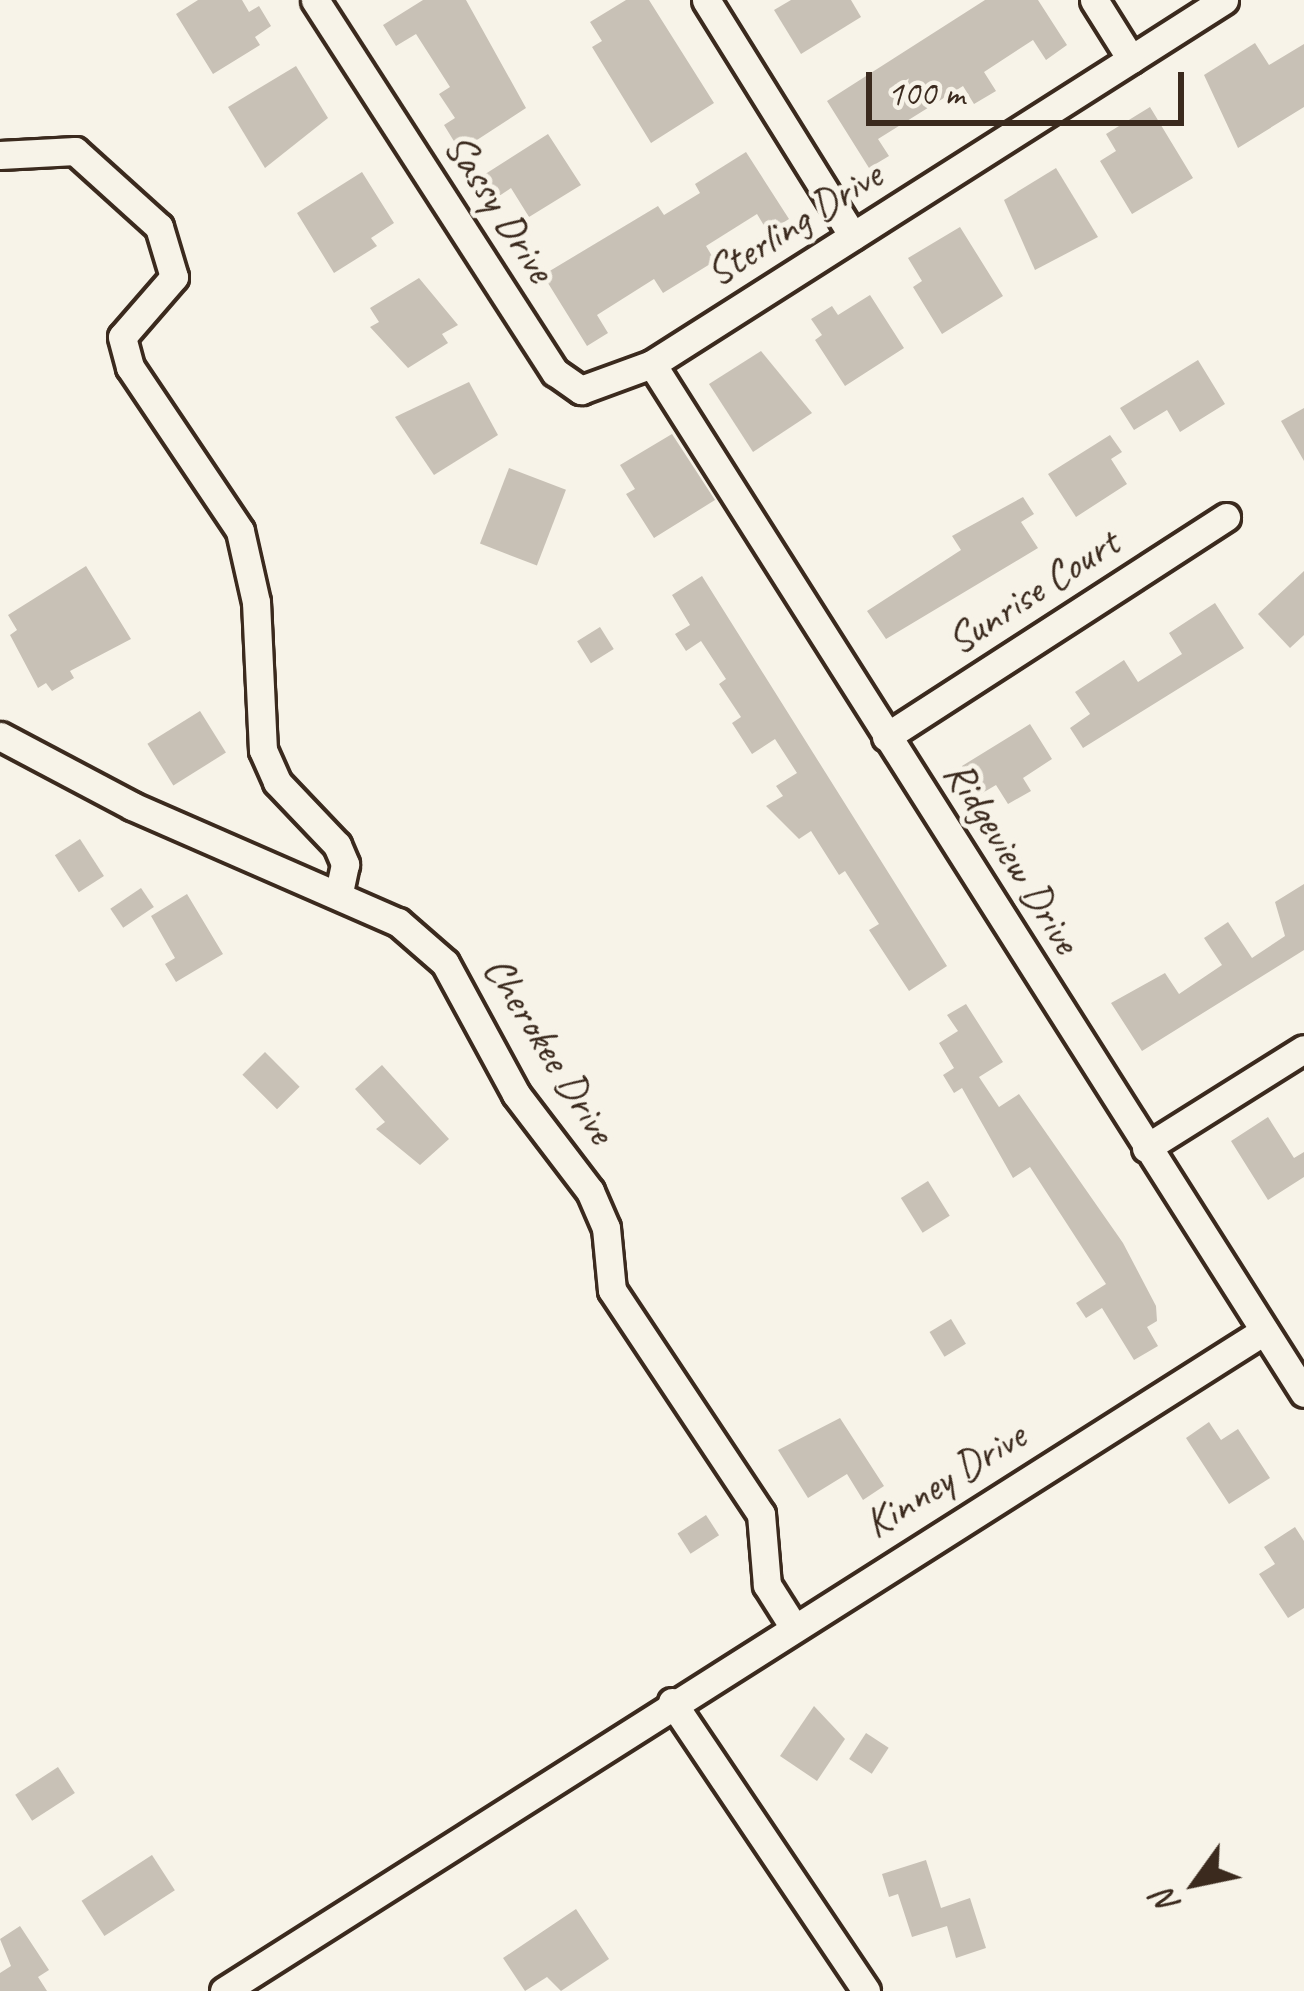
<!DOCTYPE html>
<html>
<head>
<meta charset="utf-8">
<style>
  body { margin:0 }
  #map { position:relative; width:1304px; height:1991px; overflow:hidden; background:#f7f3e8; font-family:Caveat,sans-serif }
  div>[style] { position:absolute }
  .building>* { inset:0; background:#c8c1b6; transform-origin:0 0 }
  .roads { filter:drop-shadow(3px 0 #3b2a1e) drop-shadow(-3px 0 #3b2a1e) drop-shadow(0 3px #3b2a1e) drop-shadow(0 -3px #3b2a1e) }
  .minor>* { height:27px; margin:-13.5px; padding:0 13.5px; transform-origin:13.5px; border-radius:13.5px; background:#f7f3e8 }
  span { translate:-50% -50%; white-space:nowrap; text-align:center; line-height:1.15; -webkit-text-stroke:10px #f7f3e8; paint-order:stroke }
  .street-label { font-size:42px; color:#3b2a1e }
  .north { position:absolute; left:1136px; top:1823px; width:120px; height:120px; -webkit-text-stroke:9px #f7f3e8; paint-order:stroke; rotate:237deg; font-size:33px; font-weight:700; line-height:48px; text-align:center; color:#3b2a1e }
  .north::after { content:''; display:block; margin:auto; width:42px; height:54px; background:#3b2a1e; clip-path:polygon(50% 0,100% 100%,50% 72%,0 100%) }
  .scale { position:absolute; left:866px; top:72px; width:318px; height:54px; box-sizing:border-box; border:6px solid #3b2a1e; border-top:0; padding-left:15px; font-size:36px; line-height:42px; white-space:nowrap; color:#3b2a1e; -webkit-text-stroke:9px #f7f3e8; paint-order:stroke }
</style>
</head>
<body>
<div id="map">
  <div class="building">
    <div style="clip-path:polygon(198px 0,242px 0,249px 12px,259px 6px,271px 26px,255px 37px,260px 45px,213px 74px,176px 14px)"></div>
    <div style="clip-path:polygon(423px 0,466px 0,526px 108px,460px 151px,444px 125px,455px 118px,439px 94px,450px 87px,416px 34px,396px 46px,383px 25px)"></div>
    <div style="clip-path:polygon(626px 0,649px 0,714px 103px,651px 143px,592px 47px,602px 41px,590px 22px)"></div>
    <div style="clip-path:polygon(791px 0,851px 0,861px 17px,801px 54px,774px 10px)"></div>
    <div style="clip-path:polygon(985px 0,1038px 0,1067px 45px,1046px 60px,1033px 40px,984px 72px,996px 91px,974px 104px,963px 86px,878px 139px,889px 156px,869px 168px,827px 101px)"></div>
    <div style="clip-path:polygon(1255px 43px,1269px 65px,1304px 44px,1304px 107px,1238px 148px,1204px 75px)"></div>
    <div style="clip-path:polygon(296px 66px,328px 118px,265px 168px,228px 107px)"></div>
    <div style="clip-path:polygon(1150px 107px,1193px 178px,1132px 214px,1100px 161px,1116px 151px,1106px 134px)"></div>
    <div style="clip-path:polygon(548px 134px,581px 185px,529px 217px,511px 188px,493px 200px,479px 178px)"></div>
    <div style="clip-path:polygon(746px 152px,789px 219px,768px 232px,757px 214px,706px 246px,715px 261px,663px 293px,654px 279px,597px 315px,608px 333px,587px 346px,543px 275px,658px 206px,664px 215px,700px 193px,695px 184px)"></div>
    <div style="clip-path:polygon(1056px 168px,1098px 237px,1035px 270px,1004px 200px)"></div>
    <div style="clip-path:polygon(362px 172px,394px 223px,371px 238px,377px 246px,334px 273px,297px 213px)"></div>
    <div style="clip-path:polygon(960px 227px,1003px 296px,942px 334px,913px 287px,922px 281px,908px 258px)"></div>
    <div style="clip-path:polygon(419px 278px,458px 325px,442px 334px,448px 343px,408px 368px,370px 327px,379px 322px,370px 308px)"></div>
    <div style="clip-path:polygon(870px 295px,904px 348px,845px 386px,815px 340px,822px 335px,811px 319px,832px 306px,838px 315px)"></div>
    <div style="clip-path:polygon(761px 351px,812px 413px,753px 452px,709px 384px)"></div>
    <div style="clip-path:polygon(1198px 360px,1225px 404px,1180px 432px,1167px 410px,1134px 430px,1120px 408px)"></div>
    <div style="clip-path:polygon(469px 382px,498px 435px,434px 475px,395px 417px)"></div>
    <div style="clip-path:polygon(1304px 408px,1304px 461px,1281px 421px)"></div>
    <div style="clip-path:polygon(672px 434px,715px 500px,654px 538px,626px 494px,635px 489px,620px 465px)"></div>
    <div style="clip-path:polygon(1110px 435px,1122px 452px,1111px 459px,1127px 484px,1076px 517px,1048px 474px)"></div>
    <div style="left:509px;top:468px;width:61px;height:81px;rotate:21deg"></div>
    <div style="clip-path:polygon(1023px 497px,1034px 514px,1021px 522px,1038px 548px,886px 639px,867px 611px,961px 550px,952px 536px)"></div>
    <div style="clip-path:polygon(86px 566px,131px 639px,70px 671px,74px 678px,52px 691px,46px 683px,38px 688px,10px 635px,17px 630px,8px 615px)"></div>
    <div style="clip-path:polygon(1304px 571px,1304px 635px,1290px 648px,1258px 614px)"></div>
    <div style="clip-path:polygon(702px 576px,947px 966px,909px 991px,869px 930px,879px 924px,845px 871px,839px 875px,811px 831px,799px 839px,766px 806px,783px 796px,776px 786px,797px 773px,775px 739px,752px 754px,732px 723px,741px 717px,719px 684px,726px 679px,701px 641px,686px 651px,675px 634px,690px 625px,672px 595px)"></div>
    <div style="clip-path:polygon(1215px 603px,1244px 648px,1083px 748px,1070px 728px,1090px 714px,1075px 692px,1124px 660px,1138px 682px,1182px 654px,1169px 633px)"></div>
    <div style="left:600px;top:627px;width:26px;height:27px;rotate:58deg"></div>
    <div style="left:200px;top:711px;width:49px;height:62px;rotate:58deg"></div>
    <div style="clip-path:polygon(1030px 724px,1052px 759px,1023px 778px,1031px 791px,1008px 804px,996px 785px,979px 795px,962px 766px)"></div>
    <div style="left:80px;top:839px;width:44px;height:30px;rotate:57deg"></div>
    <div style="clip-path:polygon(1304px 884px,1304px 950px,1142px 1051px,1111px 1003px,1165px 973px,1179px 994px,1222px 965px,1204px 938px,1228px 922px,1252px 958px,1285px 936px,1275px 902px)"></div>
    <div style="left:141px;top:888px;width:23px;height:37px;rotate:56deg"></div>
    <div style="clip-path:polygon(187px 894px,223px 954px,176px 982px,165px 964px,175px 958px,151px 916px)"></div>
    <div style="clip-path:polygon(966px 1004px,1003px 1062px,979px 1077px,999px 1107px,1019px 1094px,1123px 1243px,1156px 1306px,1157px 1321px,1147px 1327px,1158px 1346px,1134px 1360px,1102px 1308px,1086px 1318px,1076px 1303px,1106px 1284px,1030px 1167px,1013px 1178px,962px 1088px,954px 1093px,943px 1075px,954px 1068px,939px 1043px,958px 1031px,947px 1015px)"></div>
    <div style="left:265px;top:1052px;width:49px;height:32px;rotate:45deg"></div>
    <div style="clip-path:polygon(382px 1065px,449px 1139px,420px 1165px,376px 1129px,385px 1122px,355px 1089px)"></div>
    <div style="clip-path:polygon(1268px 1117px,1294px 1158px,1304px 1152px,1304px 1177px,1268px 1200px,1231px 1141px)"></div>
    <div style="left:928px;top:1181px;width:41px;height:32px;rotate:58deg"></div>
    <div style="left:951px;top:1319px;width:29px;height:25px;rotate:59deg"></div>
    <div style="clip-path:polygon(840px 1418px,884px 1486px,863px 1500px,847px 1474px,808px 1498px,778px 1450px)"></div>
    <div style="clip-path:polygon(1209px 1422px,1221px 1440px,1238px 1429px,1270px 1478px,1229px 1504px,1186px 1438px)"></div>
    <div style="left:706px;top:1515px;width:24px;height:34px;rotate:57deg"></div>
    <div style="clip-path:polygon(1295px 1527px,1304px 1541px,1304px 1608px,1288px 1618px,1259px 1574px,1275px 1564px,1264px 1547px)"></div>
    <div style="clip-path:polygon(814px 1706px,845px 1739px,817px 1781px,780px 1756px)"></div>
    <div style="left:866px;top:1733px;width:27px;height:31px;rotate:33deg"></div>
    <div style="left:58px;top:1767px;width:31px;height:51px;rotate:57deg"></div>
    <div style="left:152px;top:1855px;width:42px;height:84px;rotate:57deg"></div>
    <div style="clip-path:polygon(926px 1860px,941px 1908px,970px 1898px,986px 1948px,956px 1958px,947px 1926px,912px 1937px,898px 1894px,889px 1897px,882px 1874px)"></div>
    <div style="clip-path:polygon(576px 1909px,609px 1959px,561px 1991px,547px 1977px,525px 1991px,503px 1958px)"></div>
    <div style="clip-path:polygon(20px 1926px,49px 1970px,38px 1977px,47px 1991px,0 1991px,0 1973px,11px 1966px,0 1939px)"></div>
  </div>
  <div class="roads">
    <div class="minor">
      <div style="left:315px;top:0;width:443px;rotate:57.2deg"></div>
      <div style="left:555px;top:372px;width:32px;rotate:35deg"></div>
      <div style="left:581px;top:390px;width:76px;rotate:-20.1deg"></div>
      <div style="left:652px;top:364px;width:678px;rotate:-32.47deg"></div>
      <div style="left:706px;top:0;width:278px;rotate:58.1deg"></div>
      <div style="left:1094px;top:0;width:70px;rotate:57.9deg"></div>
      <div style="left:0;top:155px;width:75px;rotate:-3.1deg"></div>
      <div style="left:75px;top:151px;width:113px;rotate:42.1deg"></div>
      <div style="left:159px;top:227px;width:52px;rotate:73.3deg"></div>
      <div style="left:174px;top:277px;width:79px;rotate:130.9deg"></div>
      <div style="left:122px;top:337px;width:31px;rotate:75deg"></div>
      <div style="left:130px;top:367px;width:197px;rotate:56.1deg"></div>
      <div style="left:240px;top:531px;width:73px;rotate:77.3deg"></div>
      <div style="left:256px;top:602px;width:148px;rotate:87.3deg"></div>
      <div style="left:263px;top:750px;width:35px;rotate:66deg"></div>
      <div style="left:277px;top:782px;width:87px;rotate:46.4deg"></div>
      <div style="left:337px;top:845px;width:21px;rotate:67deg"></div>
      <div style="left:345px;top:864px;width:29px;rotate:102deg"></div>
      <div style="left:652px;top:364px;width:1218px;rotate:57.64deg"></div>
      <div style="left:0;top:736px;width:149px;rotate:27.9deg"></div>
      <div style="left:132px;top:806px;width:290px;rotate:23.6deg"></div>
      <div style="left:398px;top:922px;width:62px;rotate:41.1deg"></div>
      <div style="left:445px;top:963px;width:149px;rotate:61.5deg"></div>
      <div style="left:516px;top:1094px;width:122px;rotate:52.7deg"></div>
      <div style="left:590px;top:1191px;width:40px;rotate:66.6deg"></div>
      <div style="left:606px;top:1228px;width:62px;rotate:84.5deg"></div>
      <div style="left:612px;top:1290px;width:269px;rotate:56.4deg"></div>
      <div style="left:761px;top:1514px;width:71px;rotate:85.2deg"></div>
      <div style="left:767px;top:1585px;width:49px;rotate:57.6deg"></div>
      <div style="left:886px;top:737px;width:405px;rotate:-32.9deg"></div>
      <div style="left:1146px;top:1148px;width:186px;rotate:-32.1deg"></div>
      <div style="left:672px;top:1702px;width:348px;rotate:56.1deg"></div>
      <div style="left:224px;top:1991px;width:1232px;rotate:-32.4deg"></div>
    </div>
  </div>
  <div class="street-label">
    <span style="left:499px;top:208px;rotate:57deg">Sassy Drive</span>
    <span style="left:794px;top:224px;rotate:-32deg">Sterling Drive</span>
    <span style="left:1033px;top:592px;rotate:-33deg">Sunrise Court</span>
    <span style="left:1012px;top:857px;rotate:58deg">Ridgeview Drive</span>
    <span style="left:549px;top:1050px;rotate:58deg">Cherokee Drive</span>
    <span style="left:945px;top:1480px;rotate:-32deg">Kinney Drive</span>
  </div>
  <div class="north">N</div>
  <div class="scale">100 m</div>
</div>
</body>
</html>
